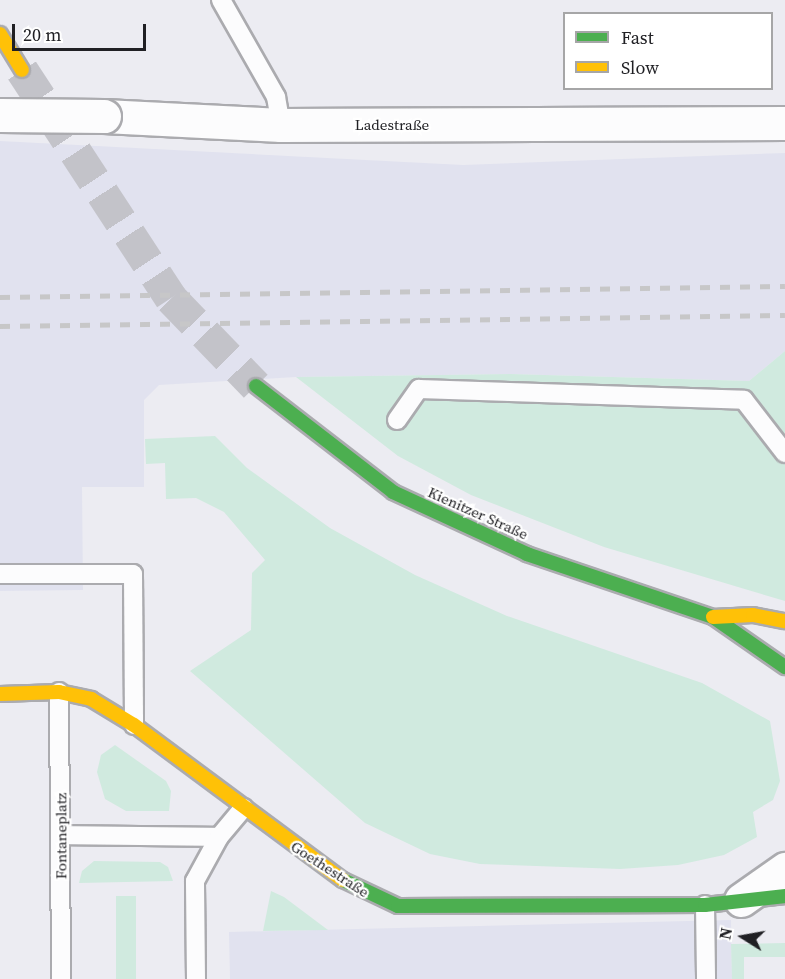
<!DOCTYPE html>
<html>
<head>
<meta charset="utf-8">
<style>
  body { margin:0 }
  #map { position:relative; width:785px; height:979px; overflow:hidden; background:#ececf2; font-family:"Source Serif 4",serif }
  div>[style] { position:absolute }
  .built>* { inset:0; background:#e1e2ef }
  .green>* { inset:0; background:#d0eadf; transform-origin:0 0 }
  .secondary-tunnel>* { height:33px; margin-top:-16.5px; transform-origin:0; background:repeating-linear-gradient(90deg,#c3c3c9 0 33px,transparent 0 49px) }
  .roads { filter:drop-shadow(2px 0 #ababaf) drop-shadow(-2px 0 #ababaf) drop-shadow(0 2px #ababaf) drop-shadow(0 -2px #ababaf) }
  .lane>* { height:18px; margin:-9px; padding:0 9px; transform-origin:9px; border-radius:9px; background:#fcfcfd }
  .street>* { height:33px; margin:-16.5px; padding:0 16.5px; transform-origin:16.5px; border-radius:16.5px; background:#fcfcfd }
  .fast>* { height:14px; margin:-7px; padding:0 7px; transform-origin:7px; border-radius:7px; background:#4caf50 }
  .slow>* { height:14px; margin:-7px; padding:0 7px; transform-origin:7px; border-radius:7px; background:#ffc107 }
  .rail>* { height:4.5px; margin-top:-2.25px; transform-origin:0; background:repeating-linear-gradient(90deg,#c7c7c8 0 10px,transparent 0 20px) }
  .bridges { filter:drop-shadow(2px 0 #ababaf) drop-shadow(-2px 0 #ababaf) drop-shadow(0 2px #ababaf) drop-shadow(0 -2px #ababaf) }
  .street-bridge>* { height:33px; margin:-16.5px; padding:0 16.5px; transform-origin:16.5px; border-radius:16.5px; background:#fcfcfd }
  span { translate:-50% -50%; white-space:nowrap; text-align:center; line-height:1.15; -webkit-text-stroke:4.5px #fff; paint-order:stroke }
  .street-label { font-size:15px; color:#202024 }
  .legend { position:absolute; left:563px; top:12px; width:210px; height:78px; box-sizing:border-box; background:#fff; border:2px solid #a6a6a7; margin:0; padding:8px 10px; list-style:none; font-size:18px; color:#202024 }
  .legend li { display:flex; align-items:center; gap:12px; height:30px }
  .legend b { width:30px; border:2px solid #a6a6a7 }
  .north { position:absolute; left:713px; top:907px; width:60px; height:60px; -webkit-text-stroke:4px #fff; paint-order:stroke; rotate:281deg; font-size:16px; font-weight:700; line-height:24px; text-align:center; color:#202024 }
  .north::after { content:''; display:block; margin:auto; width:21px; height:27px; background:#202024; clip-path:polygon(50% 0,100% 100%,50% 72%,0 100%) }
  .scale { position:absolute; left:12px; top:24px; width:134px; height:27px; box-sizing:border-box; border:3px solid #202024; border-top:0; padding-left:8px; font-size:18px; line-height:21px; white-space:nowrap; color:#202024; -webkit-text-stroke:4px #fff; paint-order:stroke }
</style>
</head>
<body>
<div id="map">
  <div class="built">
    <div style="clip-path:polygon(0 141px,463px 165px,785px 153px,785px 351px,749px 381px,511px 374px,296px 377px,159px 385px,144px 400px,144px 487px,82px 487px,83px 590px,0 591px)"></div>
    <div style="clip-path:polygon(731px 920px,732px 979px,230px 979px,229px 932px)"></div>
  </div>
  <div class="green">
    <div style="clip-path:polygon(785px 351px,785px 601px,604px 547px,471px 495px,398px 456px,296px 377px,511px 374px,749px 381px)"></div>
    <div style="clip-path:polygon(215px 436px,247px 468px,330px 528px,415px 575px,507px 616px,702px 683px,770px 721px,780px 781px,773px 800px,753px 812px,757px 837px,724px 855px,678px 865px,620px 869px,480px 864px,430px 854px,365px 823px,190px 671px,251px 630px,252px 573px,265px 560px,224px 512px,196px 498px,166px 499px,165px 463px,146px 464px,145px 439px)"></div>
    <div style="clip-path:polygon(115px 745px,166px 781px,171px 791px,169px 811px,126px 811px,105px 799px,97px 772px,101px 755px)"></div>
    <div style="clip-path:polygon(94px 861px,160px 862px,168px 867px,173px 881px,79px 883px,82px 871px)"></div>
    <div style="clip-path:polygon(271px 891px,284px 897px,328px 930px,263px 931px)"></div>
    <div style="left:116px;top:896px;width:20px;height:83px"></div>
    <div style="clip-path:polygon(785px 943px,785px 957px,744px 957px,744px 979px,732px 979px,731px 944px)"></div>
  </div>
  <div class="secondary-tunnel">
    <div style="left:22px;top:70px;width:272px;rotate:56.8deg"></div>
    <div style="left:171px;top:298px;width:122px;rotate:46deg"></div>
  </div>
  <div class="roads">
    <div class="lane">
      <div style="left:221px;top:0;width:112px;rotate:60.4deg"></div>
      <div style="left:276px;top:97px;width:28px;rotate:80deg"></div>
      <div style="left:397px;top:420px;width:38px;rotate:-55deg"></div>
      <div style="left:419px;top:389px;width:325px;rotate:1.9deg"></div>
      <div style="left:744px;top:400px;width:67px;rotate:52.3deg"></div>
      <div style="left:0;top:574px;width:133px"></div>
      <div style="left:133px;top:574px;width:151px;rotate:89.6deg"></div>
      <div style="left:59px;top:692px;width:287px;rotate:89.6deg"></div>
      <div style="left:61px;top:835px;width:158px;rotate:0.7deg"></div>
      <div style="left:705px;top:905px;width:74px;rotate:89.2deg"></div>
      <div style="left:196px;top:979px;width:98px;rotate:-90.6deg"></div>
      <div style="left:195px;top:881px;width:50px;rotate:-61.4deg"></div>
      <div style="left:219px;top:837px;width:38px;rotate:-50deg"></div>
    </div>
    <div class="street">
      <div style="left:104px;top:116px;width:177px;rotate:2.9deg"></div>
      <div style="left:281px;top:125px;width:504px;rotate:-0.23deg"></div>
      <div style="left:741px;top:900px;width:54px;rotate:-35.2deg"></div>
    </div>
    <div class="fast">
      <div style="left:256px;top:386px;width:173px;rotate:37.7deg"></div>
      <div style="left:393px;top:492px;width:148px;rotate:24.8deg"></div>
      <div style="left:527px;top:554px;width:196px;rotate:18.7deg"></div>
      <div style="left:713px;top:617px;width:88px;rotate:34.8deg"></div>
      <div style="left:343px;top:880px;width:61px;rotate:25.3deg"></div>
      <div style="left:398px;top:906px;width:307px;rotate:-0.2deg"></div>
      <div style="left:705px;top:905px;width:81px;rotate:-6.4deg"></div>
    </div>
    <div class="slow">
      <div style="left:0;top:34px;width:42px;rotate:58.6deg"></div>
      <div style="left:713px;top:617px;width:40px;rotate:-2.9deg"></div>
      <div style="left:753px;top:615px;width:33px;rotate:11deg"></div>
      <div style="left:0;top:694px;width:59px;rotate:-1.9deg"></div>
      <div style="left:59px;top:692px;width:33px;rotate:12deg"></div>
      <div style="left:91px;top:699px;width:50px;rotate:31.2deg"></div>
      <div style="left:134px;top:725px;width:260px;rotate:36.6deg"></div>
    </div>
  </div>
  <div class="rail">
    <div style="left:0;top:297px;width:785px;rotate:-0.8deg"></div>
    <div style="left:0;top:326px;width:785px;rotate:-0.8deg"></div>
  </div>
  <div class="bridges">
    <div class="street-bridge">
      <div style="left:0;top:115px;width:104px;rotate:0.6deg"></div>
    </div>
  </div>
  <div class="street-label">
    <span style="left:392px;top:125px">Ladestraße</span>
    <span style="left:478px;top:513px;rotate:24deg">Kienitzer Straße</span>
    <span style="left:61px;top:836px;rotate:-90deg">Fontaneplatz</span>
    <span style="left:330px;top:869px;rotate:33deg">Goethestraße</span>
  </div>
  <ul class="legend">
  <li><b style="height:8px;background:#4caf50"></b>Fast</li>
  <li><b style="height:8px;background:#ffc107"></b>Slow</li>
  </ul>
  <div class="north">N</div>
  <div class="scale">20 m</div>
</div>
</body>
</html>
